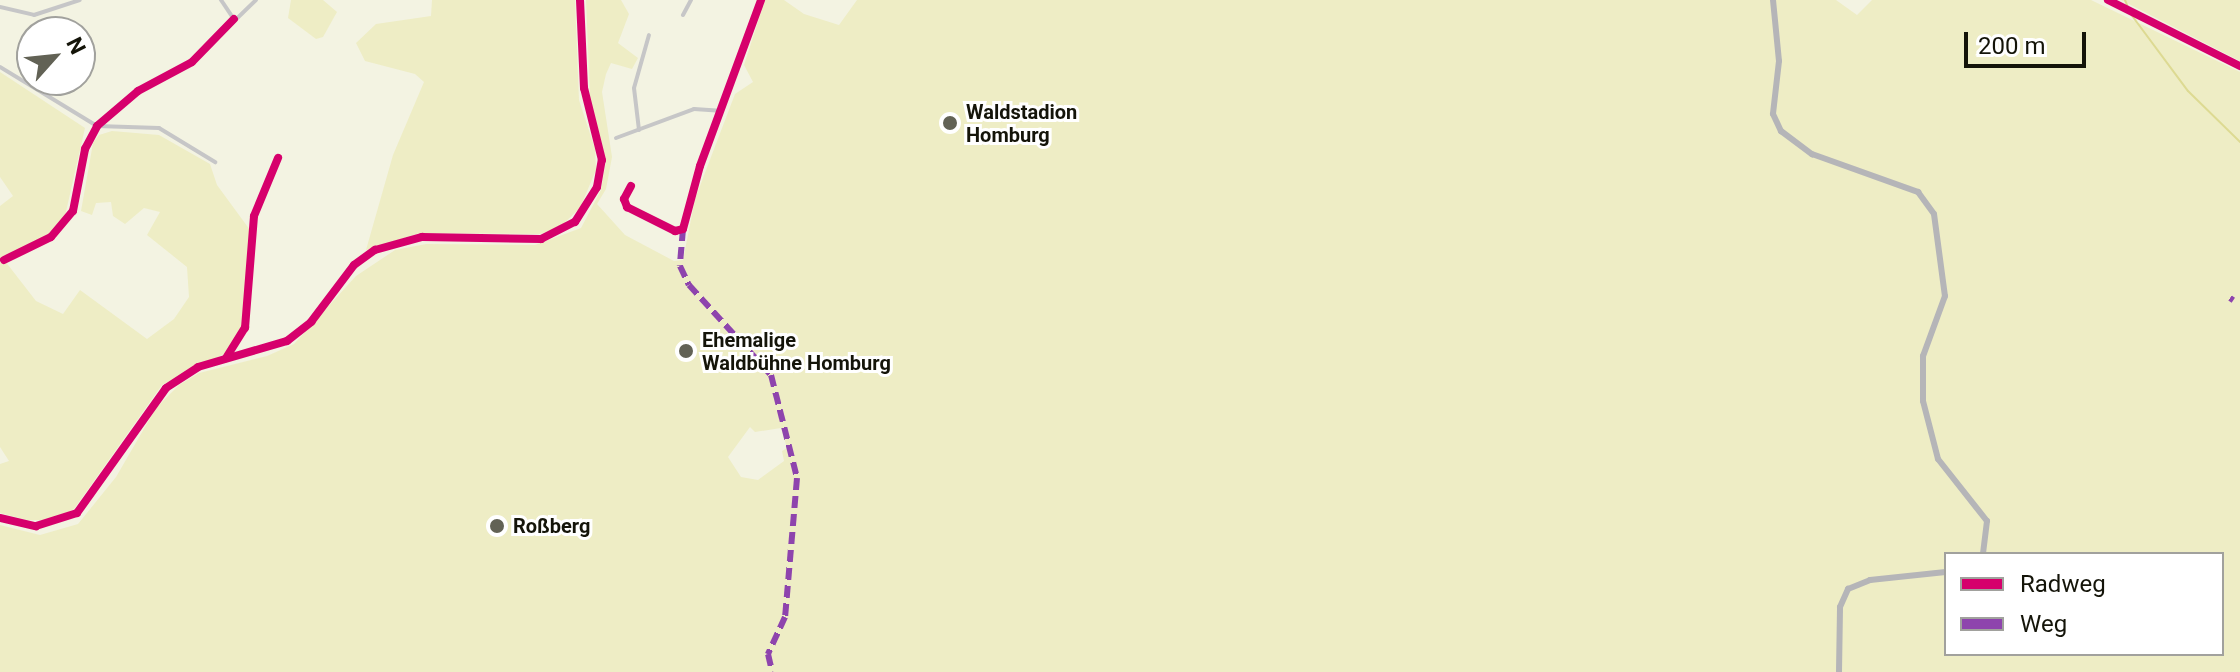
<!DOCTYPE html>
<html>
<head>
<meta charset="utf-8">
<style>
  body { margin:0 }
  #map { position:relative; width:2240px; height:672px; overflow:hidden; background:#f3f3e2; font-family:Roboto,sans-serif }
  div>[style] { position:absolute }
  .green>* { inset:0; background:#eeedc5 }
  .stream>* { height:2px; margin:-1px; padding:0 1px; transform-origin:1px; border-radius:1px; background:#ddda92 }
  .minor>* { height:4px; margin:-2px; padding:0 2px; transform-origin:2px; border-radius:2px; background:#c6c6c7 }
  .major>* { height:6px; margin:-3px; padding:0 3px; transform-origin:3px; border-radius:3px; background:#b5b5b8 }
  .quiet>* { height:6px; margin-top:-3px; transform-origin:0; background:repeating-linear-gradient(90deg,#8e44ad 0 12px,transparent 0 18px) }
  .cycleway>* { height:8px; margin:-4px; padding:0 4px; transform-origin:4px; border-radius:4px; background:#d6006c }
  .dots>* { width:22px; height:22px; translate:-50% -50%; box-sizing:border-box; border:4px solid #fff; border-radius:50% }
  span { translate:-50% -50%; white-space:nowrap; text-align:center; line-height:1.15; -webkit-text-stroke:6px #fff; paint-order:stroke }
  .poi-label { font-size:20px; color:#141409; font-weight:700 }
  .left { translate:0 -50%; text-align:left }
  .legend { position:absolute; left:1944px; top:552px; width:280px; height:104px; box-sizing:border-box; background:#fff; border:2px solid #a1a19d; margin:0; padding:10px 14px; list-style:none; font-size:24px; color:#141409 }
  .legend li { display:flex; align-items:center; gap:16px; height:40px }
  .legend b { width:40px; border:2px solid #a1a19d }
  .north { position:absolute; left:16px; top:16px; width:80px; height:80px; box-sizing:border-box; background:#fff; border:2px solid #a1a19d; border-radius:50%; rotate:63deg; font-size:22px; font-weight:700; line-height:32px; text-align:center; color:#141409 }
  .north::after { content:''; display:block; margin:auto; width:28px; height:36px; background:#626255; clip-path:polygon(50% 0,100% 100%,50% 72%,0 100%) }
  .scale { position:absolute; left:1964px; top:32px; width:122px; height:36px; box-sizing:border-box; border:4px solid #141409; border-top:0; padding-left:10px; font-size:24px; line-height:28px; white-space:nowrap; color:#141409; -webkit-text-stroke:6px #fff; paint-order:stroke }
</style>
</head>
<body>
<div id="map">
  <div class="green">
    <div style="clip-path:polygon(291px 0,323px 0,337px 12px,323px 37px,316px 39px,288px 18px)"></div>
    <div style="clip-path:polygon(432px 0,575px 0,579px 100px,595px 149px,596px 170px,580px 208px,560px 227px,540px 234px,420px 233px,366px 250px,393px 155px,424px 82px,415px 74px,365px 61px,356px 43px,376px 24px,431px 16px)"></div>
    <div style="clip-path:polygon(evenodd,586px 0,621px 0,629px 14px,618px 43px,638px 58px,632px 69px,611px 63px,606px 74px,602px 92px,612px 157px,606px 189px,597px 204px,625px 235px,674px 261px,683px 260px,695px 199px,735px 94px,753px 82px,744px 65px,765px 0,784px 0,804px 14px,839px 25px,857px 0,1772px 0,1774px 14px,1776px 0,1836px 0,1857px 15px,1872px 0,2091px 0,2240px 72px,2240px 672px,0 672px,0 525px,40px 535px,78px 524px,116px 477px,156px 408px,179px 385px,199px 373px,267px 356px,294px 344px,356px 276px,395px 250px,426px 244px,535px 245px,581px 228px,601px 190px,606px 161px,590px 100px,586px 0,750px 427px,755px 432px,781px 428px,787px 448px,782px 451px,784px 461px,758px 480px,741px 477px,728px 457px,750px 427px,586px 0,1946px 554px,2222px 554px,2222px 654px,1946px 654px,1946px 554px)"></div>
    <div style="clip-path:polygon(2121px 0,2240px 0,2240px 61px)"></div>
    <div style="clip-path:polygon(0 72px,85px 128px,65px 216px,49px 235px,0 259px,0 206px,13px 196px,0 177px)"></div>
    <div style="clip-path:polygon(112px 131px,159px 135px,210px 164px,217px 185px,250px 230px,247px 312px,241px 335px,226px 353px,162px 385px,74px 509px,53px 520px,27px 520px,0 513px,0 464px,9px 461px,0 447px,0 262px,5px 261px,36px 301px,63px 314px,80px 290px,147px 339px,174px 319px,189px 297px,187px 267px,147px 235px,160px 212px,144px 208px,125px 224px,113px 216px,111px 202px,96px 203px,92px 215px,81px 211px,93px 143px,99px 135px)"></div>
  </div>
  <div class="stream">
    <div style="left:2125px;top:0;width:8px;rotate:67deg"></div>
    <div style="left:2130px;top:13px;width:97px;rotate:53.4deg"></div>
    <div style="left:2188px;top:91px;width:73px;rotate:44.4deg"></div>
  </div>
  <div class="minor">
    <div style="left:221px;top:0;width:23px;rotate:56deg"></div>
    <div style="left:2108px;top:0;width:148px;rotate:26.6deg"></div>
    <div style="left:0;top:7px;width:35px;rotate:13deg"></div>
    <div style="left:34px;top:15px;width:48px;rotate:-18.1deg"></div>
    <div style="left:683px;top:15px;width:17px;rotate:-62deg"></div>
    <div style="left:0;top:67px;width:114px;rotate:31.3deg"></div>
    <div style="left:97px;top:126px;width:62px;rotate:1.8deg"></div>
    <div style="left:159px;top:128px;width:66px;rotate:31.3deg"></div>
    <div style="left:639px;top:130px;width:42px;rotate:-96.8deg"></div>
    <div style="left:634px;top:88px;width:55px;rotate:-74.2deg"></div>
    <div style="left:616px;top:138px;width:83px;rotate:-20.4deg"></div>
    <div style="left:694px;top:109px;width:26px;rotate:4deg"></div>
    <div style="left:631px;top:186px;width:15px;rotate:118deg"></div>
    <div style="left:624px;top:199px;width:9px;rotate:69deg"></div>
    <div style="left:627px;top:207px;width:54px;rotate:26.6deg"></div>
    <div style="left:675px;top:231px;width:8px;rotate:-14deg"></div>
    <div style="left:683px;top:229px;width:65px;rotate:-74.9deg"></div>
    <div style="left:700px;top:166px;width:177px;rotate:-69.8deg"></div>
    <div style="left:4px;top:260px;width:52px;rotate:-26.1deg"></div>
    <div style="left:51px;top:237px;width:34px;rotate:-50deg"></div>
    <div style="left:73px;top:211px;width:63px;rotate:-79deg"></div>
    <div style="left:85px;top:149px;width:26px;rotate:-62deg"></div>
    <div style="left:97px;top:126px;width:54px;rotate:-40.5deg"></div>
    <div style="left:138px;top:91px;width:61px;rotate:-28.2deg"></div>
    <div style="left:192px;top:62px;width:89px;rotate:-44.1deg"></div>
    <div style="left:227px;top:356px;width:33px;rotate:-57deg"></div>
    <div style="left:245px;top:328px;width:112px;rotate:-85.4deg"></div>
    <div style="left:254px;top:216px;width:63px;rotate:-67.5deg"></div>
    <div style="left:0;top:518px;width:37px;rotate:13deg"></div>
    <div style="left:36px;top:526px;width:43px;rotate:-17.6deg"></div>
    <div style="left:77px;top:513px;width:153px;rotate:-54.5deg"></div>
    <div style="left:166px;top:388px;width:38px;rotate:-33deg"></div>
    <div style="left:198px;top:367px;width:93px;rotate:-16.3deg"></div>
    <div style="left:287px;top:341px;width:31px;rotate:-38deg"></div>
    <div style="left:311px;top:322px;width:71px;rotate:-53deg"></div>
    <div style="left:354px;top:265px;width:26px;rotate:-36deg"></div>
    <div style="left:375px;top:250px;width:49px;rotate:-15.5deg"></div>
    <div style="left:422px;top:237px;width:119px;rotate:1deg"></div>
    <div style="left:541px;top:239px;width:38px;rotate:-27deg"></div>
    <div style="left:575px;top:222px;width:41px;rotate:-57.8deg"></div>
    <div style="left:597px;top:187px;width:27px;rotate:-80deg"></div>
    <div style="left:602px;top:160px;width:74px;rotate:-104deg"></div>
    <div style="left:584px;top:88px;width:88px;rotate:-92.6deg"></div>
  </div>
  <div class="major">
    <div style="left:1773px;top:0;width:61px;rotate:84.4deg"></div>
    <div style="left:1779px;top:61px;width:53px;rotate:96.5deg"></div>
    <div style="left:1773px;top:114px;width:19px;rotate:65deg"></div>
    <div style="left:1781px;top:131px;width:39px;rotate:37deg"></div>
    <div style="left:1812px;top:154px;width:113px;rotate:19.7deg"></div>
    <div style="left:1918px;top:192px;width:27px;rotate:54deg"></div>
    <div style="left:1934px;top:214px;width:83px;rotate:82.4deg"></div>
    <div style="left:1945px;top:296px;width:64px;rotate:110.1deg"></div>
    <div style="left:1923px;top:356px;width:45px;rotate:90deg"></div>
    <div style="left:1923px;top:401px;width:60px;rotate:75.5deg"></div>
    <div style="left:1938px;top:459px;width:79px;rotate:51.7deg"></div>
    <div style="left:1987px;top:521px;width:33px;rotate:97deg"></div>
    <div style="left:1839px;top:672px;width:65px;rotate:-89.1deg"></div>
    <div style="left:1840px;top:607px;width:20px;rotate:-66deg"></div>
    <div style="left:1848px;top:589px;width:24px;rotate:-22deg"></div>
    <div style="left:1870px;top:580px;width:76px;rotate:-6deg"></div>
  </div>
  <div class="quiet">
    <div style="left:683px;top:229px;width:37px;rotate:95deg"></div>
    <div style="left:680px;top:266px;width:21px;rotate:65deg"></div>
    <div style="left:689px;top:285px;width:122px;rotate:47.7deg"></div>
    <div style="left:771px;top:375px;width:106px;rotate:75.8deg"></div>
    <div style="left:797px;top:478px;width:140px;rotate:94.9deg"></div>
    <div style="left:785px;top:617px;width:41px;rotate:114.7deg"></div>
    <div style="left:768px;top:654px;width:18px;rotate:77deg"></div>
    <div style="left:2230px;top:298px;width:4px;rotate:34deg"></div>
  </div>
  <div class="cycleway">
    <div style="left:2108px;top:0;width:148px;rotate:26.6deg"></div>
    <div style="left:631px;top:186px;width:15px;rotate:118deg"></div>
    <div style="left:624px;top:199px;width:9px;rotate:69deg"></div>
    <div style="left:627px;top:207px;width:54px;rotate:26.6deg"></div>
    <div style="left:675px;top:231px;width:8px;rotate:-14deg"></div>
    <div style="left:683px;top:229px;width:65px;rotate:-74.9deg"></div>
    <div style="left:700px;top:166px;width:177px;rotate:-69.8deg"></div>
    <div style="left:4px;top:260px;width:52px;rotate:-26.1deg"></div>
    <div style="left:51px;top:237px;width:34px;rotate:-50deg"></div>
    <div style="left:73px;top:211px;width:63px;rotate:-79deg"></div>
    <div style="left:85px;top:149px;width:26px;rotate:-62deg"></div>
    <div style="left:97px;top:126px;width:54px;rotate:-40.5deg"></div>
    <div style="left:138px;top:91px;width:61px;rotate:-28.2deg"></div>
    <div style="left:192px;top:62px;width:60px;rotate:-45.7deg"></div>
    <div style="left:226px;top:358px;width:36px;rotate:-58deg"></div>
    <div style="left:245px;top:328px;width:112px;rotate:-85.4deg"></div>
    <div style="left:254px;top:216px;width:63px;rotate:-67.5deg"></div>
    <div style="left:0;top:518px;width:37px;rotate:13deg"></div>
    <div style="left:36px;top:526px;width:43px;rotate:-17.6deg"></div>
    <div style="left:77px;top:513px;width:153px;rotate:-54.5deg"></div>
    <div style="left:166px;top:388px;width:38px;rotate:-33deg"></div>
    <div style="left:198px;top:367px;width:93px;rotate:-16.3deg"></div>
    <div style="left:287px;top:341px;width:31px;rotate:-38deg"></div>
    <div style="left:311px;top:322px;width:71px;rotate:-53deg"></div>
    <div style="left:354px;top:265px;width:26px;rotate:-36deg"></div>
    <div style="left:375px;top:250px;width:49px;rotate:-15.5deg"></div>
    <div style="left:422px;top:237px;width:119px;rotate:1deg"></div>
    <div style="left:541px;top:239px;width:38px;rotate:-27deg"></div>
    <div style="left:575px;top:222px;width:41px;rotate:-57.8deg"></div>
    <div style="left:597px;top:187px;width:27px;rotate:-80deg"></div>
    <div style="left:602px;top:160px;width:74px;rotate:-104deg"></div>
    <div style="left:584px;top:88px;width:88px;rotate:-92.6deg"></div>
  </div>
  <div class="dots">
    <div style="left:950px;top:123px;background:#626255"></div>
    <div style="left:686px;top:351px;background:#626255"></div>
    <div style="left:497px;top:526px;background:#626255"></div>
  </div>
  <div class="poi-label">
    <span class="left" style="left:966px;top:124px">Waldstadion<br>Homburg</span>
    <span class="left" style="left:702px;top:352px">Ehemalige<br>Waldbühne Homburg</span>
    <span class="left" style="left:513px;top:526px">Roßberg</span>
  </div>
  <ul class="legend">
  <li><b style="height:10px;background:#d6006c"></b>Radweg</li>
  <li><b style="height:10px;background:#8e44ad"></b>Weg</li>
  </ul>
  <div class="north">N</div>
  <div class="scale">200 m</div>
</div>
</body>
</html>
